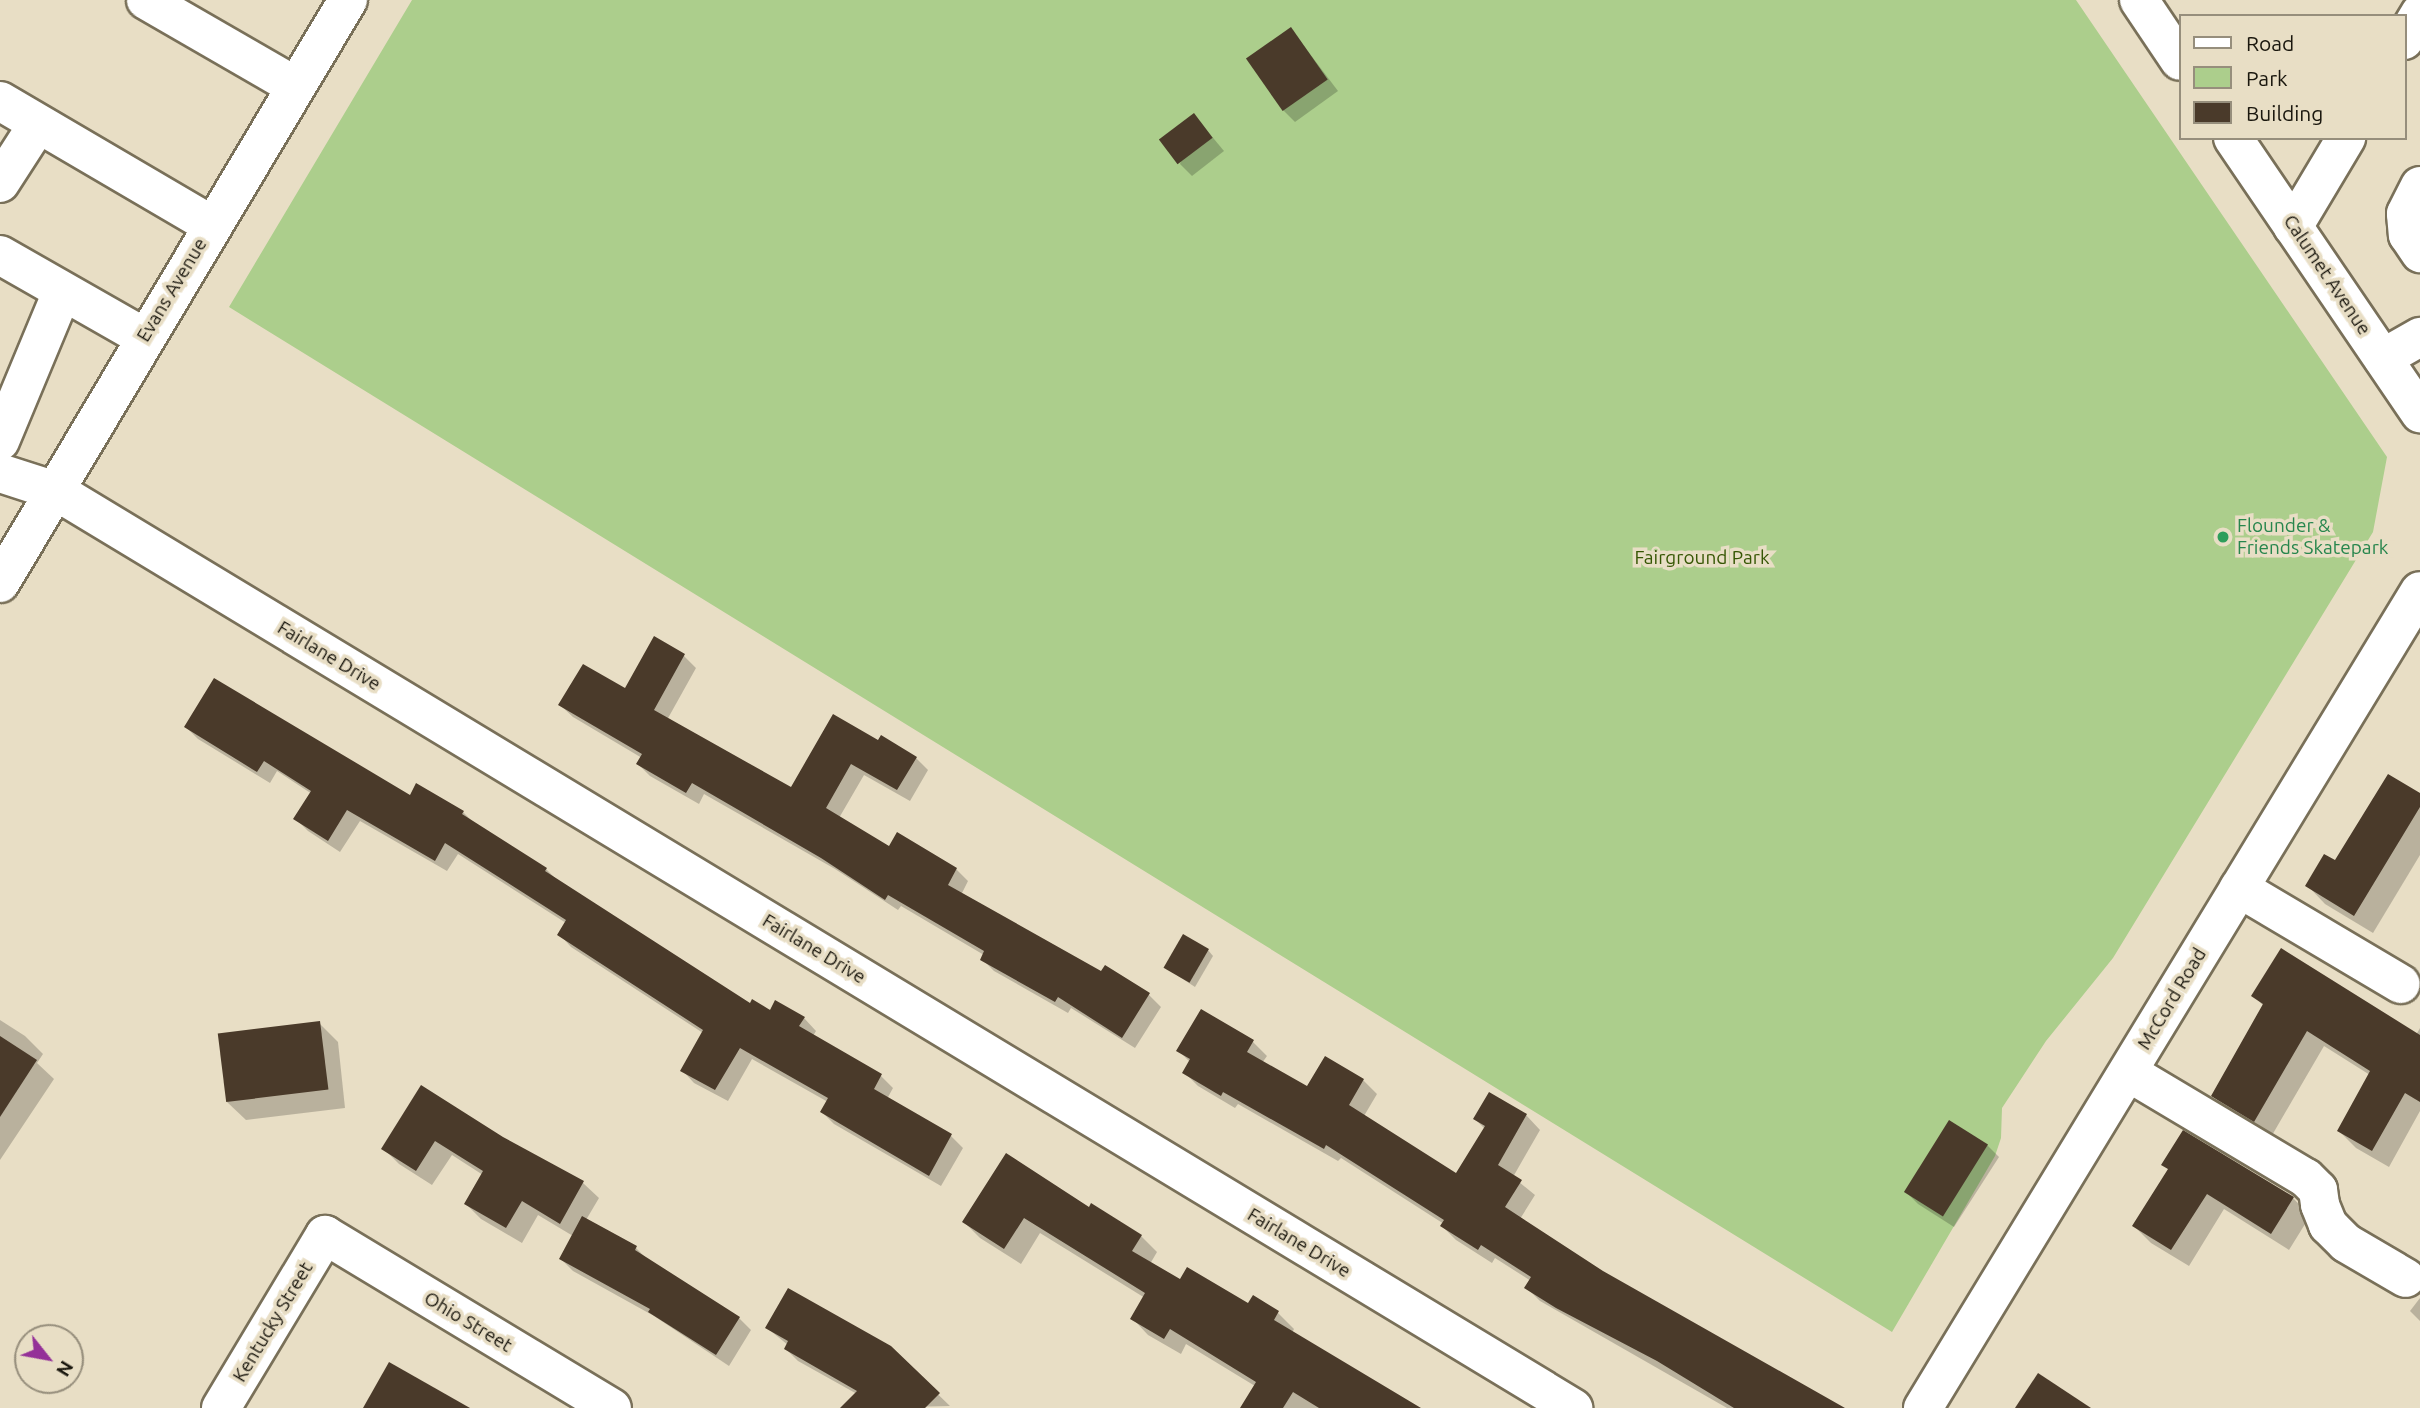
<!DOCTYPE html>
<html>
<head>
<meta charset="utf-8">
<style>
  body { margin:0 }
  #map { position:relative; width:2420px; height:1408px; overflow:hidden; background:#e8dec5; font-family:Ubuntu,sans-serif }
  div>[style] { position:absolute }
  .green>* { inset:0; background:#acce8c }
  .shadow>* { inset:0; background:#0003 }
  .building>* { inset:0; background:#4a3a2a; transform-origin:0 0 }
  .roads { filter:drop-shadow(2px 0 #797059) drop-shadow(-2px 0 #797059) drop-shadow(0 2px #797059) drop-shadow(0 -2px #797059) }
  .minor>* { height:38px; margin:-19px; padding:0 19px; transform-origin:19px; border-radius:19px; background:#fff }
  .major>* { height:38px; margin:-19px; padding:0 19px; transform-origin:19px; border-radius:19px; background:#fff }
  .dots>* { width:19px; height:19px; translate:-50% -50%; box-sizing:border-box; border:4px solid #e8dec5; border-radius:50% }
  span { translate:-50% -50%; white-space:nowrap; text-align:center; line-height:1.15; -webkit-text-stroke:7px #e8dec5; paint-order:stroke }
  .street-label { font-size:19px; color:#1a170e }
  .leisure-label { font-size:19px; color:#27864d }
  .left { translate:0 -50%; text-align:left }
  .park-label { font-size:19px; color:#365704 }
  .legend { position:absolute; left:2179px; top:14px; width:228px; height:126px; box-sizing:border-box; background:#e8dec5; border:2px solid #968e7c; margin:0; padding:9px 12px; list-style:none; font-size:21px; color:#1a170e }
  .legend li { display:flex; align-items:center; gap:14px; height:35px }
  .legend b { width:35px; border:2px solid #968e7c }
  .north { position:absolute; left:14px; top:1324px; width:70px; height:70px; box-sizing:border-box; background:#e8dec5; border:2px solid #968e7c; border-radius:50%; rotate:121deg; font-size:19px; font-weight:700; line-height:28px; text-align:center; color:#1a170e }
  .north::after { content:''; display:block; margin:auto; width:24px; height:32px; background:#943198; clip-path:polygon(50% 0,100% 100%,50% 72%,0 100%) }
</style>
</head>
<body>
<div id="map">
  <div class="green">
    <div style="clip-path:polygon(412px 0,2076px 0,2387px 457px,2373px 532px,2113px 958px,2046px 1041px,2002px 1108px,2001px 1138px,1995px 1156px,1892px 1332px,229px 307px)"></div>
  </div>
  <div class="shadow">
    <div style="clip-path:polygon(1291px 29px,1338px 91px,1295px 122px,1283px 110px)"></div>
    <div style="clip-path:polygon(1194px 115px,1224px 151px,1192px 176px,1180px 164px)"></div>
    <div style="clip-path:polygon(655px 639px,684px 656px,696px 668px,667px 720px,791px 790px,879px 742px,916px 758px,928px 770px,910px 801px,864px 775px,839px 818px,889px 849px,898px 834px,956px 869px,968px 881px,961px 895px,1102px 973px,1149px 995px,1161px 1007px,1135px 1048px,1071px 1008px,1068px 1013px,994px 971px,982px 959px,984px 955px,901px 906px,898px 910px,835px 869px,704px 794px,699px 804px,650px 776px,638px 764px,642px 758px,573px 717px,560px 705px,626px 691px)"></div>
    <div style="clip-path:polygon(186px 727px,463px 812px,475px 824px,546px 869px,559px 882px,751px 1005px,804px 1018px,816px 1031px,813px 1036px,881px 1076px,893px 1088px,887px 1099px,951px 1136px,963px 1148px,941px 1186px,834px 1124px,822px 1112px,828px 1102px,752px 1059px,728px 1101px,694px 1083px,682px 1070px,703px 1033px,571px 947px,559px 934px,566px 923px,458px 854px,447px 871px,360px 821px,340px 852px,308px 831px,296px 819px,312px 794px,277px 771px,270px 783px,198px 739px)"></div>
    <div style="clip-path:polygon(2420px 795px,2420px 855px,2373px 933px,2325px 904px,2307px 885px)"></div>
    <div style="clip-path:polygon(1208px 950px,1213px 956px,1195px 987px,1166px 968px)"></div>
    <div style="clip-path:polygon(2253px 996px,2416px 1035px,2420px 1028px,2420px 1111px,2389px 1167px,2356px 1148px,2339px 1131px,2370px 1075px,2324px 1046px,2271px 1137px,2230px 1112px,2213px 1096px,2264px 1006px)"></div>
    <div style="clip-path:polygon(0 1020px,25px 1036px,43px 1054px,37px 1063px,54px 1079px,0 1160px)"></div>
    <div style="clip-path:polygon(319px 1023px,338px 1042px,345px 1108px,246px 1120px,227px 1102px)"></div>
    <div style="clip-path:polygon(1253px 1042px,1267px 1056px,1262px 1063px,1308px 1089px,1363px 1080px,1377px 1094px,1364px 1116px,1456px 1175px,1485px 1129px,1475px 1119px,1526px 1115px,1540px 1130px,1513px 1177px,1535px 1195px,1520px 1219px,1602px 1272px,1835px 1408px,1727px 1408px,1540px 1301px,1526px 1287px,1531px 1281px,1495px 1258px,1492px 1263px,1456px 1240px,1442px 1226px,1444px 1224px,1341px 1158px,1338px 1161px,1238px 1104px,1235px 1108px,1198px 1086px,1184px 1072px,1190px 1062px,1179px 1051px)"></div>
    <div style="clip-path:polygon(422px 1088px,502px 1138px,583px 1183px,599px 1198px,586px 1220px,636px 1248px,648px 1260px,739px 1318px,751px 1330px,729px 1366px,654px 1316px,573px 1271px,561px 1259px,573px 1236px,538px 1215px,522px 1243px,481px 1219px,466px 1204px,483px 1175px,452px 1155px,432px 1185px,399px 1164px,383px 1148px)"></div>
    <div style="clip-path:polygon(1987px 1145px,1999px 1157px,1954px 1227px,1918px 1204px,1906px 1192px)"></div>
    <div style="clip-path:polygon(2164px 1165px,2293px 1198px,2310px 1216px,2289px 1250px,2224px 1209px,2189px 1266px,2151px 1243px,2134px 1226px,2169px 1170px)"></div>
    <div style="clip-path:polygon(1092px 1206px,1141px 1236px,1157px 1252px,1150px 1264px,1181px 1281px,1249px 1305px,1254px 1298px,1278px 1313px,1294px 1329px,1292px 1333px,1418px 1408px,1256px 1408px,1255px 1386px,1186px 1344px,1181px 1354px,1148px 1335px,1133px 1319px,1145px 1298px,1040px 1233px,1021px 1264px,980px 1238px,964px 1222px,1090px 1209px)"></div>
    <div style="clip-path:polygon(2420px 1298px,2420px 1321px,2410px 1311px)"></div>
    <div style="clip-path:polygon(767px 1328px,890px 1348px,950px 1406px,864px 1408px,857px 1394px,798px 1361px,786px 1349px,788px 1345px)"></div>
  </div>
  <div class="building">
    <div style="left:1291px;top:27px;width:64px;height:55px;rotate:55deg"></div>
    <div style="left:1194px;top:113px;width:31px;height:44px;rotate:53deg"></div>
    <div style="clip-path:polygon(654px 636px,685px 654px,654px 710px,791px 787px,833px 714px,878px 740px,881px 735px,917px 757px,897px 790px,851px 764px,826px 808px,889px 846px,897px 832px,957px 868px,948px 885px,1101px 971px,1105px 965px,1150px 993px,1122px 1038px,1058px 997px,1055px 1002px,980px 960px,984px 951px,888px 895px,885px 900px,821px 858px,692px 783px,686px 793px,636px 764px,642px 754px,558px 705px,583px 664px,625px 688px)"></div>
    <div style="clip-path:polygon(214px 678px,410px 795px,416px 783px,464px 811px,462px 814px,547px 868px,545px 871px,750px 1003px,752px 999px,770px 1010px,775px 1000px,805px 1017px,799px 1026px,882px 1074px,874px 1089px,952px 1134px,929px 1176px,820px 1112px,828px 1098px,740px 1048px,715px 1090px,680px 1071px,703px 1030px,557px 935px,566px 920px,445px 843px,435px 861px,347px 810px,328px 841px,293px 819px,311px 791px,264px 761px,257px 772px,184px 727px)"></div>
    <div style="clip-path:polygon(2388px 774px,2420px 793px,2420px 807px,2354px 916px,2305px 886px,2324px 854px,2335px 860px)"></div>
    <div style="left:1183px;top:934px;width:30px;height:39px;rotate:30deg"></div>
    <div style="clip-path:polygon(2281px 948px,2420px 1035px,2420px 1102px,2405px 1093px,2372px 1151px,2337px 1131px,2370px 1071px,2307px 1031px,2254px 1122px,2211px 1096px,2263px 1004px,2251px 996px)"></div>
    <div style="clip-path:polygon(1201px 1009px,1254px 1040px,1247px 1052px,1307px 1086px,1325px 1056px,1364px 1079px,1349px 1105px,1456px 1173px,1485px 1126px,1473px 1119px,1489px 1092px,1527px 1114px,1498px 1165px,1522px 1180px,1505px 1207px,1603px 1271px,1845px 1408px,1734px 1408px,1657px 1361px,1556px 1308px,1524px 1288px,1531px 1277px,1481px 1245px,1478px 1250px,1440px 1226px,1444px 1220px,1326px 1145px,1324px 1149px,1223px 1092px,1221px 1096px,1182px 1073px,1190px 1059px,1176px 1051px)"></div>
    <div style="left:320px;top:1021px;width:69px;height:103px;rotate:83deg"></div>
    <div style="clip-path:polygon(0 1036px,37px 1060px,0 1117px)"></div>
    <div style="clip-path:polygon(421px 1085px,503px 1137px,584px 1181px,560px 1224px,522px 1201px,506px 1228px,464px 1204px,483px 1171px,435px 1141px,416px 1171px,381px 1149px)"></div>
    <div style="left:1949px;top:1120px;width:46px;height:85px;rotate:32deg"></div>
    <div style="clip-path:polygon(2183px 1130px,2294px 1197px,2271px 1234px,2207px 1194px,2171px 1250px,2132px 1226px,2168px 1169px,2161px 1165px)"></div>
    <div style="clip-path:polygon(1006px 1153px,1089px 1207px,1091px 1203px,1142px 1235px,1132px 1251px,1180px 1279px,1187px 1267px,1248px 1303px,1253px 1295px,1279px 1311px,1274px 1320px,1421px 1408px,1319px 1408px,1293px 1392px,1283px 1408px,1240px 1408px,1256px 1382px,1170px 1329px,1164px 1339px,1130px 1319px,1145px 1293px,1024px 1218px,1004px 1249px,962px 1222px)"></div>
    <div style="clip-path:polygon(582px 1216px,637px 1246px,635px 1250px,740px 1317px,716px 1355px,648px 1312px,650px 1309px,559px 1259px)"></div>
    <div style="clip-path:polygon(788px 1288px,891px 1346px,940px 1393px,925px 1408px,840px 1408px,857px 1391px,784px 1349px,788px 1341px,765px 1328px)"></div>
    <div style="clip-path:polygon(389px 1362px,470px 1408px,363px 1408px)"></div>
    <div style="clip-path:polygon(2038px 1373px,2091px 1408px,2015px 1408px)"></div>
  </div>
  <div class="roads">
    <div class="minor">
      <div style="left:146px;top:0;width:172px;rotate:30deg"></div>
      <div style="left:2404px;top:40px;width:31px;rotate:-59deg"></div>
      <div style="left:0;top:101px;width:245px;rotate:30.4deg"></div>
      <div style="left:0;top:183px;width:70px;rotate:-57.2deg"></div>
      <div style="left:2420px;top:186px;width:31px;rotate:117deg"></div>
      <div style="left:2406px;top:214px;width:21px;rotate:85deg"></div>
      <div style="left:2408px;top:235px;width:22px;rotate:56deg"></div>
      <div style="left:2293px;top:227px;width:104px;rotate:-59.2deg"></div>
      <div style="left:0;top:255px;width:166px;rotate:29.7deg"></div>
      <div style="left:2383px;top:358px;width:43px;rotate:-29.6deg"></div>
      <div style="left:0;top:441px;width:161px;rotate:-67.4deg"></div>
      <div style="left:0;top:473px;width:59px;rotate:17.8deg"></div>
      <div style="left:56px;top:491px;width:1773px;rotate:31.15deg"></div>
      <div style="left:0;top:583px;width:679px;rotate:-59.17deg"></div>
      <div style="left:2239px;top:888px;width:188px;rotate:30.7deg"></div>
      <div style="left:2128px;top:1072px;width:207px;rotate:30.8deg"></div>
      <div style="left:2306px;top:1178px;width:17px;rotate:45deg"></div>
      <div style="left:2318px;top:1190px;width:15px;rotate:82deg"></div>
      <div style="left:2320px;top:1205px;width:22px;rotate:68deg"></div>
      <div style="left:2328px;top:1225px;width:25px;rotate:45deg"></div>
      <div style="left:2346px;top:1243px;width:69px;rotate:30.3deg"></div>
      <div style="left:221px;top:1408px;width:202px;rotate:-59deg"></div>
      <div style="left:325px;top:1235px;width:335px;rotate:31.1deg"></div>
      <div style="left:1923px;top:1408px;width:956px;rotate:-58.69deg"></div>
    </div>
    <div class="major">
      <div style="left:2139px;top:0;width:73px;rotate:56.1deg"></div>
      <div style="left:2233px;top:138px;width:333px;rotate:55.8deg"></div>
    </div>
  </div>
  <div class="dots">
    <div style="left:2223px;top:537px;background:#2e9e5b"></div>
  </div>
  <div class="street-label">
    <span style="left:2327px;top:275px;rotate:56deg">Calumet Avenue</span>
    <span style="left:172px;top:290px;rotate:-59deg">Evans Avenue</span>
    <span style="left:329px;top:656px;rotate:31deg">Fairlane Drive</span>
    <span style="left:814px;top:949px;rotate:31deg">Fairlane Drive</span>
    <span style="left:2172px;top:999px;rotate:-59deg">McCord Road</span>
    <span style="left:1299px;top:1243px;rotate:31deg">Fairlane Drive</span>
    <span style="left:273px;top:1322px;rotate:-59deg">Kentucky Street</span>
    <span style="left:468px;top:1322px;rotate:31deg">Ohio Street</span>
  </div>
  <div class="leisure-label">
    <span class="left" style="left:2237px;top:537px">Flounder &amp;<br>Friends Skatepark</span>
  </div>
  <div class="park-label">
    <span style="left:1702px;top:558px">Fairground Park</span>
  </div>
  <ul class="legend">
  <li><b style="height:9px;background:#fff"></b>Road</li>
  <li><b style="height:19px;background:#acce8c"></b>Park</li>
  <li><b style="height:19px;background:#4a3a2a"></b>Building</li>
  </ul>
  <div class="north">N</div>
</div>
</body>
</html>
